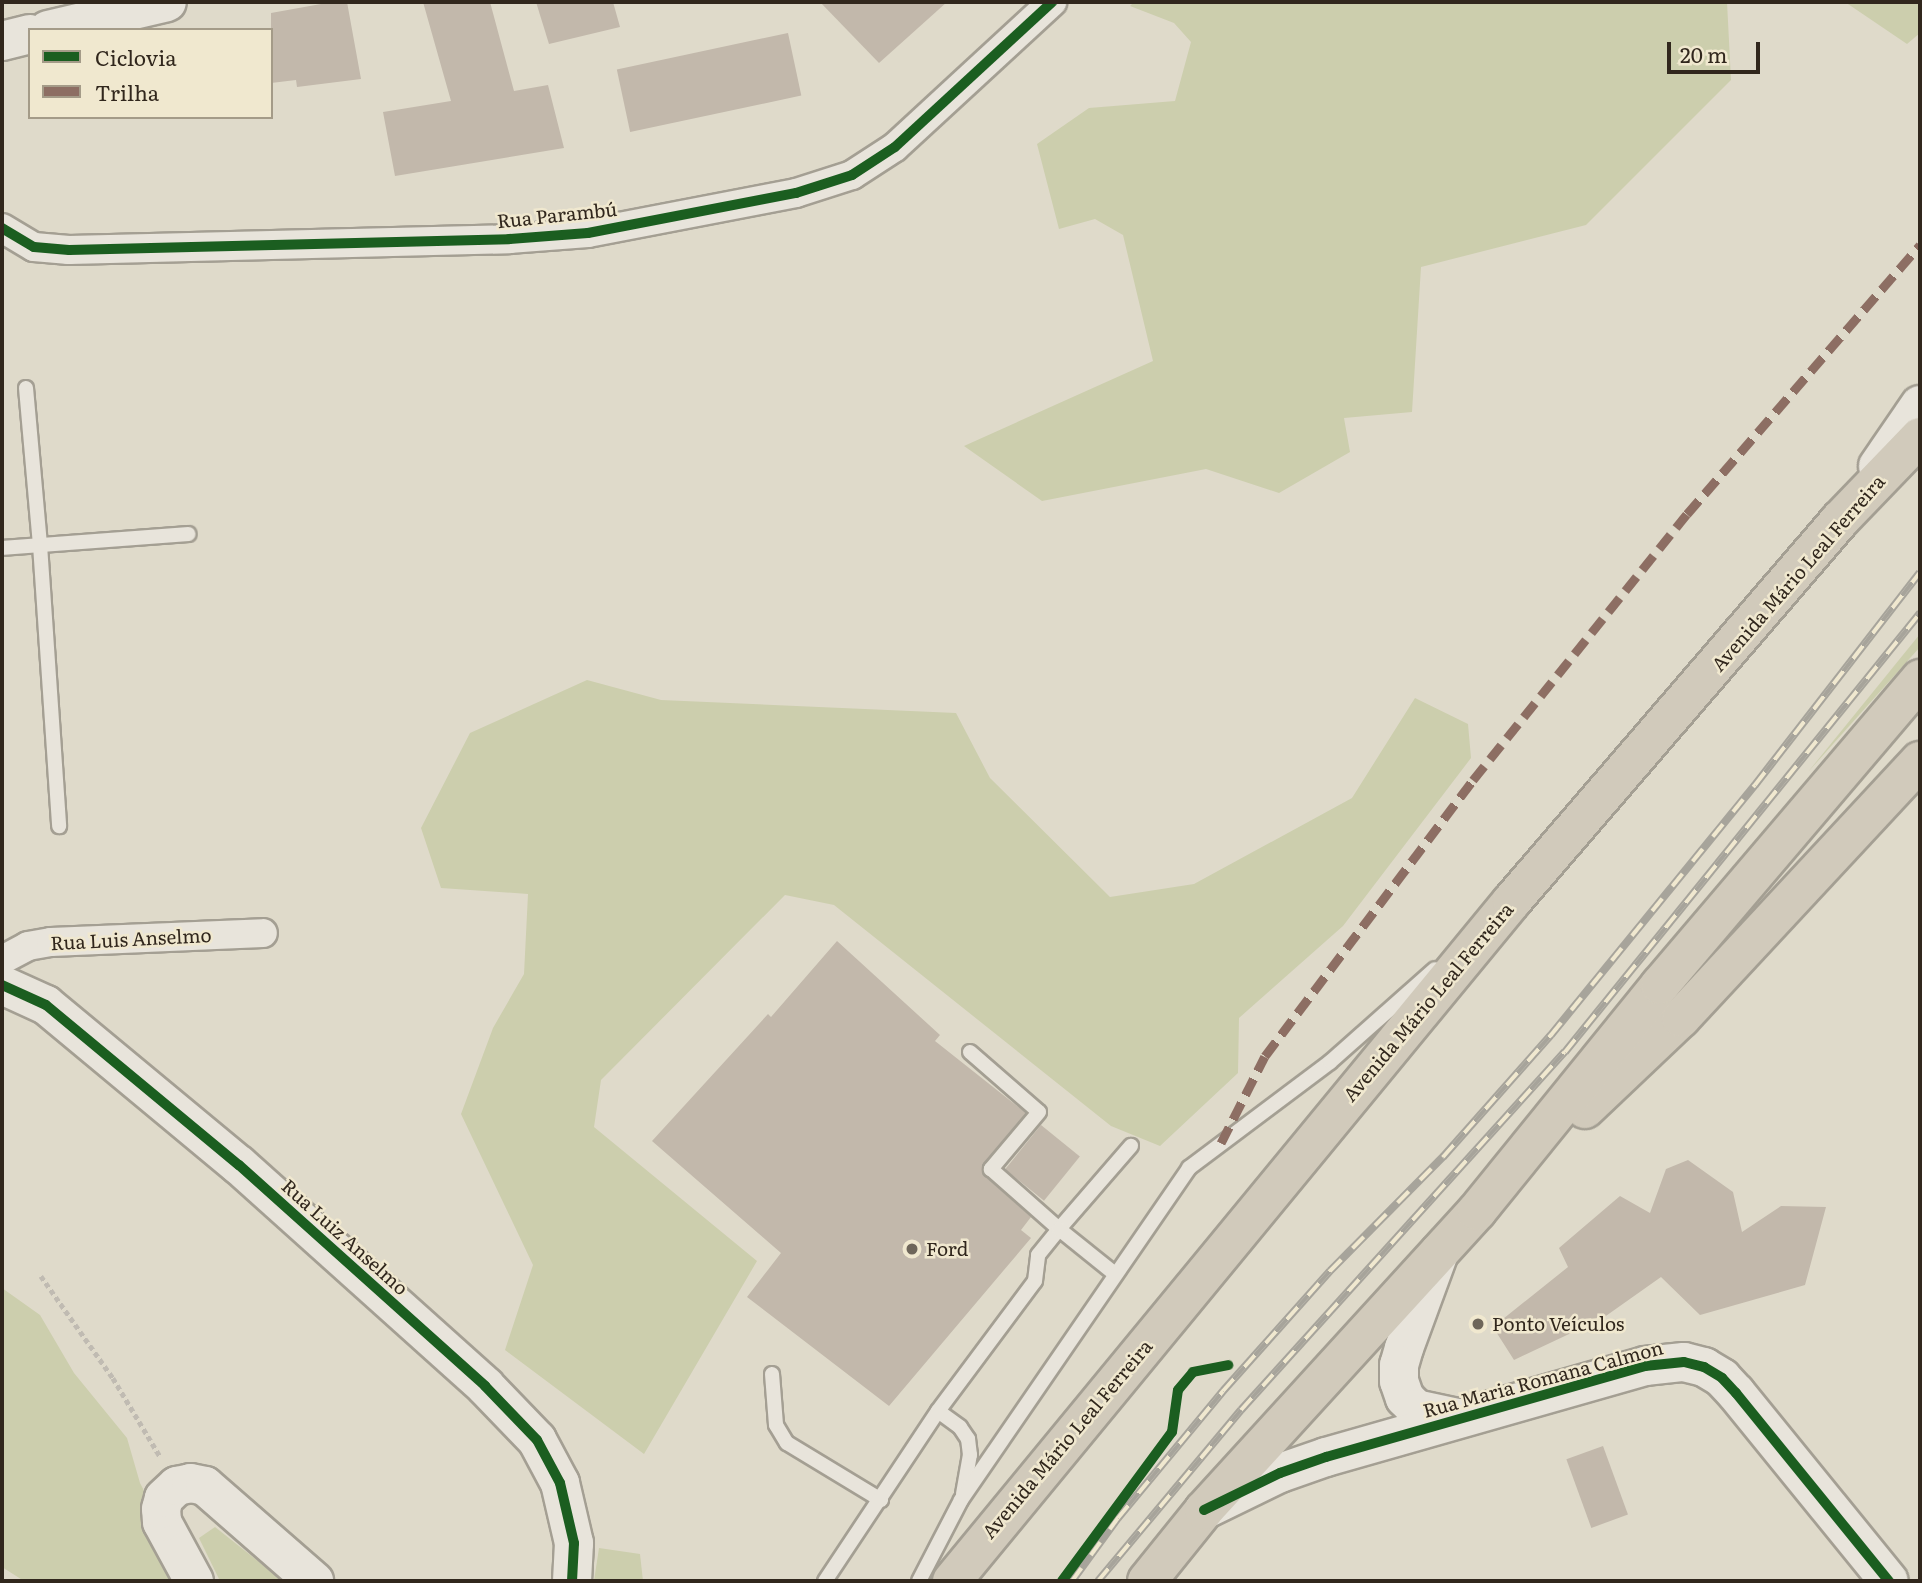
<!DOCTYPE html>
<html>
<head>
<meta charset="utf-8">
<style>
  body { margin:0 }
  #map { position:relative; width:1922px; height:1583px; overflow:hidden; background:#dfdaca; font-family:Literata,serif }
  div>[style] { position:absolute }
  .green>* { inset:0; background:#cccead }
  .building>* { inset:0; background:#c2b8ab; transform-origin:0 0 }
  .path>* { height:4.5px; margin-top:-2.25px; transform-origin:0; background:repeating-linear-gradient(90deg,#c0bbb2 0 5px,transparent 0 8.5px) }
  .roads { filter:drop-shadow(2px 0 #a49f93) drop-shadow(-2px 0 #a49f93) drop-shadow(0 2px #a49f93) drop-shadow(0 -2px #a49f93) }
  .lane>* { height:14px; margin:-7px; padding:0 7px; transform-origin:7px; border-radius:7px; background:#e8e4db }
  .street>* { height:28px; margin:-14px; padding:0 14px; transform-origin:14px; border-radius:14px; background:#e8e4db }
  .secondary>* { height:38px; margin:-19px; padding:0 19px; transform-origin:19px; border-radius:19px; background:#e8e4db }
  .highway>* { height:38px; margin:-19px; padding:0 19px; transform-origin:19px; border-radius:19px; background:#d1cabb }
  .rail>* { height:8px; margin-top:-4px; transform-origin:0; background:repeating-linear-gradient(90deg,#f0e8cf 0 16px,#a7a49b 0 32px); box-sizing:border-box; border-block:2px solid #a7a49b }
  .quiet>* { height:9px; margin-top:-4.5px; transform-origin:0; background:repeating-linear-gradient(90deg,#8d6e63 0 18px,transparent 0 27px) }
  .cycleway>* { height:10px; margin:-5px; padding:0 5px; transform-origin:5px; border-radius:5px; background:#1b5e20 }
  .dots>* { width:19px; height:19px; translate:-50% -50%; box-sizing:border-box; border:4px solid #f0e8cf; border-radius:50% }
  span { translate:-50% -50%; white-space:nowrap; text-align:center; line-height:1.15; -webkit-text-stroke:5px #f0e8cf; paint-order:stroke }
  .street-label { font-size:19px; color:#31271d }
  .poi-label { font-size:19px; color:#31271d }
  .left { translate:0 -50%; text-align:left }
  .frame { position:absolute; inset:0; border:4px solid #31271d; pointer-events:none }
  .legend { position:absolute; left:28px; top:28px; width:245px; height:91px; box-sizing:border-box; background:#f0e8cf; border:2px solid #a49b88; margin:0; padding:9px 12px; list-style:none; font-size:21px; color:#31271d }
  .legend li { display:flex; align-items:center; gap:14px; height:35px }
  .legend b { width:35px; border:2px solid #a49b88 }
  .scale { position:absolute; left:1667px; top:42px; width:93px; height:32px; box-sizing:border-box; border:4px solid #31271d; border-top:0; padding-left:9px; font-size:21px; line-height:24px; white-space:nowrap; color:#31271d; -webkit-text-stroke:5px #f0e8cf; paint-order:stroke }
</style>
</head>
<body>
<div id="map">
  <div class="green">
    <div style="clip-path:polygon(1134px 2px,1727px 2px,1731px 80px,1586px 225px,1421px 267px,1412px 412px,1344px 418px,1350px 452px,1279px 493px,1206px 469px,1042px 501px,964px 446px,1153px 361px,1123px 235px,1095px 219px,1059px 229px,1037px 144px,1089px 108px,1175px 101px,1191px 42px,1174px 23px,1130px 6px)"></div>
    <div style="clip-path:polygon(1845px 2px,1920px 2px,1920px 33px,1907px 44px)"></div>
    <div style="clip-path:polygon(1920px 634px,1920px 647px,1808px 772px)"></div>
    <div style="clip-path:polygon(587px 680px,661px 700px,956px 713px,990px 778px,1110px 897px,1194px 884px,1352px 798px,1415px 698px,1468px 724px,1471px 758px,1343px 926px,1239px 1018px,1238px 1073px,1160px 1146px,1111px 1126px,834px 905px,785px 895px,601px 1080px,594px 1127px,757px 1261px,644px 1454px,505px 1350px,533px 1265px,461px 1114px,493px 1028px,524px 974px,528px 894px,441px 888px,421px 828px,470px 733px)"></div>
    <div style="clip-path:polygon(2px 1288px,40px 1315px,74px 1373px,127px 1438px,140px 1483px,191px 1581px,24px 1581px,2px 1567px)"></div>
    <div style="clip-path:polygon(215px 1527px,283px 1581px,220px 1581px,199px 1538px)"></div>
    <div style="clip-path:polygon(599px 1548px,640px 1554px,643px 1581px,594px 1581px)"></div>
  </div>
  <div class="building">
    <div style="clip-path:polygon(332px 2px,347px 2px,361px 79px,297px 87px,296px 80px,271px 83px,271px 13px)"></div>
    <div style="clip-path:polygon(423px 2px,490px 2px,514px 91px,548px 85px,564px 148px,395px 176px,383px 112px,451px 101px)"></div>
    <div style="clip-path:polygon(536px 2px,613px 2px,620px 27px,549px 44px)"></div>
    <div style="clip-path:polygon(820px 2px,947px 2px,879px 63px)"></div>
    <div style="left:788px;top:33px;width:64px;height:175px;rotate:78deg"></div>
    <div style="clip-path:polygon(837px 941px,940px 1035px,935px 1041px,1026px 1113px,982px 1168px,985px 1176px,1031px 1217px,1021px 1230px,1031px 1238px,889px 1406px,747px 1297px,781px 1253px,652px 1141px,768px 1014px,771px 1017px)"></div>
    <div style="left:1041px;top:1125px;width:50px;height:57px;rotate:39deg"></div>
    <div style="clip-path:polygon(1688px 1160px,1733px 1192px,1742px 1232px,1781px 1206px,1826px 1207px,1805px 1285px,1700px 1315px,1661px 1277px,1603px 1318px,1514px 1360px,1493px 1327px,1568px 1267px,1559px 1248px,1620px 1196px,1650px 1213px,1666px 1169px)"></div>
    <div style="left:1603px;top:1446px;width:73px;height:39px;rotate:70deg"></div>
  </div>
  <div class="path">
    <div style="left:41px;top:1276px;width:125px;rotate:54.8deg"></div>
    <div style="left:113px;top:1378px;width:93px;rotate:59deg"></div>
  </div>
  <div class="roads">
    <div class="lane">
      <div style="left:26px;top:388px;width:158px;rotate:84.9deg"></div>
      <div style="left:40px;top:545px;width:282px;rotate:86.1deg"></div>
      <div style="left:2px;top:548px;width:187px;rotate:-4.3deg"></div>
      <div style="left:970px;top:1052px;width:91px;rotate:41deg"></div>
      <div style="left:1039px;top:1112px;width:75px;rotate:130.1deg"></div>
      <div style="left:991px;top:1169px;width:91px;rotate:41.4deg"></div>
      <div style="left:1059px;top:1229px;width:110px;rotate:-49.1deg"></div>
      <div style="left:772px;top:1374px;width:51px;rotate:85.5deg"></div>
      <div style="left:776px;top:1425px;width:21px;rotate:59deg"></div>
      <div style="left:787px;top:1443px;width:110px;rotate:31.2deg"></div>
      <div style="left:963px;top:1494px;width:40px;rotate:-80deg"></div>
      <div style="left:970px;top:1455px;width:16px;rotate:-97deg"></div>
      <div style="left:968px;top:1439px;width:14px;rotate:-124deg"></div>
      <div style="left:960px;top:1427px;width:27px;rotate:-144deg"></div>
      <div style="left:938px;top:1411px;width:162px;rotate:-53.3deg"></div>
      <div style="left:1035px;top:1281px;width:26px;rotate:-83deg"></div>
      <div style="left:1038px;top:1255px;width:33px;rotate:-51deg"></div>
      <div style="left:1059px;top:1229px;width:72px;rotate:38.8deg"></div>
      <div style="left:825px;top:1581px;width:204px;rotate:-56.4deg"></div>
      <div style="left:919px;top:1581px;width:91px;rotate:-62.6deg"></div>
      <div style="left:961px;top:1500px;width:403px;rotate:-55.5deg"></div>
      <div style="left:1189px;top:1168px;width:176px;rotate:-36.9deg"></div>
      <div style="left:1330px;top:1062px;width:140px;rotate:-41.5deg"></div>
    </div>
    <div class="street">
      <div style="left:2px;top:228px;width:37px;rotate:31deg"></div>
      <div style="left:34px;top:247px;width:35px;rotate:5deg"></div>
      <div style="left:69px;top:250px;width:440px;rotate:-1.4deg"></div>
      <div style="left:509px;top:239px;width:79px;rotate:-4.3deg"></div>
      <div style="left:588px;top:233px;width:212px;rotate:-10.9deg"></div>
      <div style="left:796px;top:193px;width:59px;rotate:-17.8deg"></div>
      <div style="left:852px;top:175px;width:51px;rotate:-33.1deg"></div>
      <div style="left:895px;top:147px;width:214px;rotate:-42.7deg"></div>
      <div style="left:2px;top:960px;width:30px;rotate:-28deg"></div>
      <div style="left:28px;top:946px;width:23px;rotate:-10deg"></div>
      <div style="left:51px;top:942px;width:212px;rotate:-2.4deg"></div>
    </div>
    <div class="secondary">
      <div style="left:48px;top:30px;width:122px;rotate:-13.2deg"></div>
      <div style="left:2px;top:41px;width:29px;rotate:-14deg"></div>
      <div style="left:1878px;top:466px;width:74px;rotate:-55.5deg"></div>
      <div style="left:2px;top:985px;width:48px;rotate:24.4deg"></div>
      <div style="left:46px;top:1005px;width:251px;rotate:39.7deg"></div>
      <div style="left:239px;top:1165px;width:331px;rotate:41.9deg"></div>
      <div style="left:485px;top:1386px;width:75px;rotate:46.1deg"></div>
      <div style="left:537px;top:1440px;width:49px;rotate:61.9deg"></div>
      <div style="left:560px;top:1483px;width:62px;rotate:76.9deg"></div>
      <div style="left:574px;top:1543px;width:38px;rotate:93deg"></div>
      <div style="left:1439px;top:1253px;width:101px;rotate:110.2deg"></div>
      <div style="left:1404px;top:1348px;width:18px;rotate:106deg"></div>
      <div style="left:1399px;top:1365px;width:16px;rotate:90deg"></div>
      <div style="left:1399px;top:1381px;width:18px;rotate:71deg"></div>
      <div style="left:1405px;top:1398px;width:16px;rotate:45deg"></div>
      <div style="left:1416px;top:1409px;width:43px;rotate:12.1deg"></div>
      <div style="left:1204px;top:1510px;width:85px;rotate:-26deg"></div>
      <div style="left:1280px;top:1473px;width:49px;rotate:-19.2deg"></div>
      <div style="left:1326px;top:1457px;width:332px;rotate:-15.9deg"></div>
      <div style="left:1645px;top:1366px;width:39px;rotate:-6deg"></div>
      <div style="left:1684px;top:1362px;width:21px;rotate:14deg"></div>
      <div style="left:1704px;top:1367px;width:21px;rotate:31deg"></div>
      <div style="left:1722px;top:1378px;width:21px;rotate:47deg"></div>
      <div style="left:1736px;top:1393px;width:242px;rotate:50.9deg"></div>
      <div style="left:194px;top:1581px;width:67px;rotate:-118.5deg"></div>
      <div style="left:162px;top:1522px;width:13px;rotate:-94deg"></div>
      <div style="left:161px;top:1509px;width:11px;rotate:-75deg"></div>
      <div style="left:164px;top:1498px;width:18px;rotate:-43deg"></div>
      <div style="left:177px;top:1486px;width:14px;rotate:-12deg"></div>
      <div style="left:191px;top:1483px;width:14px;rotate:12deg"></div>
      <div style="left:205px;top:1486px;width:145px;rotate:41.1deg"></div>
    </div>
    <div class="highway">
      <div style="left:1585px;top:1109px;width:132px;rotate:-43.5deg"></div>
      <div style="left:1681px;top:1018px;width:351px;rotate:-47.1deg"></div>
      <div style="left:952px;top:1581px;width:881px;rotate:-50.53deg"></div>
      <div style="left:1512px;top:901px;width:503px;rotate:-49.28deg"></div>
      <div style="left:1840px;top:520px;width:115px;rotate:-46.1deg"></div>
      <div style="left:1147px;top:1581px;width:91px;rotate:-51.2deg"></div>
      <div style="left:1204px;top:1510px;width:405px;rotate:-47.6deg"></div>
      <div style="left:1477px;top:1211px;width:291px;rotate:-51deg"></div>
      <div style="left:1660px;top:985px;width:402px;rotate:-49.6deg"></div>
    </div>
  </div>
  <div class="rail">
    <div style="left:1072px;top:1581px;width:78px;rotate:-53.9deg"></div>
    <div style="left:1118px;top:1518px;width:165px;rotate:-50.4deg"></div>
    <div style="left:1223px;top:1391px;width:161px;rotate:-48.3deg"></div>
    <div style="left:1330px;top:1271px;width:161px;rotate:-45.3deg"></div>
    <div style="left:1443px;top:1157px;width:163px;rotate:-48.5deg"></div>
    <div style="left:1551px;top:1035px;width:323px;rotate:-50.8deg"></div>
    <div style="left:1755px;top:785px;width:269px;rotate:-52.2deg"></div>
    <div style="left:1098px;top:1581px;width:223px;rotate:-50.1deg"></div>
    <div style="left:1241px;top:1410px;width:483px;rotate:-47.9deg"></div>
    <div style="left:1565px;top:1052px;width:565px;rotate:-51.04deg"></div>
  </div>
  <div class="quiet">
    <div style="left:1221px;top:1143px;width:97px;rotate:-63.2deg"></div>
    <div style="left:1265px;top:1056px;width:346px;rotate:-53deg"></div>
    <div style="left:1473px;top:780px;width:341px;rotate:-51.2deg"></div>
    <div style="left:1687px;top:514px;width:356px;rotate:-49.1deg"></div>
  </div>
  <div class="cycleway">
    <div style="left:2px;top:228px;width:37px;rotate:31deg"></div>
    <div style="left:34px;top:247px;width:35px;rotate:5deg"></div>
    <div style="left:69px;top:250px;width:440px;rotate:-1.4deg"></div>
    <div style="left:509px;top:239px;width:79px;rotate:-4.3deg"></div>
    <div style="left:588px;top:233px;width:212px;rotate:-10.9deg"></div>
    <div style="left:796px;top:193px;width:59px;rotate:-17.8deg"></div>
    <div style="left:852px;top:175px;width:51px;rotate:-33.1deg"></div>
    <div style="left:895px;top:147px;width:214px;rotate:-42.7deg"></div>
    <div style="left:2px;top:985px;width:48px;rotate:24.4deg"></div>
    <div style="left:46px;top:1005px;width:251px;rotate:39.7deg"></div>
    <div style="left:239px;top:1165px;width:331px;rotate:41.9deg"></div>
    <div style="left:485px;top:1386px;width:75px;rotate:46.1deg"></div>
    <div style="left:537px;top:1440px;width:49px;rotate:61.9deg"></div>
    <div style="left:560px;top:1483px;width:62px;rotate:76.9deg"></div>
    <div style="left:574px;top:1543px;width:38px;rotate:93deg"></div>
    <div style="left:1204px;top:1510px;width:85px;rotate:-26deg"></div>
    <div style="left:1280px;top:1473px;width:49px;rotate:-19.2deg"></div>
    <div style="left:1326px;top:1457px;width:332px;rotate:-15.9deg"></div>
    <div style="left:1645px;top:1366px;width:39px;rotate:-6deg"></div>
    <div style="left:1684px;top:1362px;width:21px;rotate:14deg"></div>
    <div style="left:1704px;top:1367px;width:21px;rotate:31deg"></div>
    <div style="left:1722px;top:1378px;width:21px;rotate:47deg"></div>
    <div style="left:1736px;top:1393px;width:242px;rotate:50.9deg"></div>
    <div style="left:1062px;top:1581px;width:185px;rotate:-53.6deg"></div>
    <div style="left:1172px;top:1432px;width:42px;rotate:-81.9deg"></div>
    <div style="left:1178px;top:1390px;width:23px;rotate:-50deg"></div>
    <div style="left:1193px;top:1372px;width:36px;rotate:-11deg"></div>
  </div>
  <div class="dots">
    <div style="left:912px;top:1249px;background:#6e665a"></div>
    <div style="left:1478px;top:1324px;background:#6e665a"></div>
  </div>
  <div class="street-label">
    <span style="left:557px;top:215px;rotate:-6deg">Rua Parambú</span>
    <span style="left:1798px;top:573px;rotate:-49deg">Avenida Mário Leal Ferreira</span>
    <span style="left:131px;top:939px;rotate:-3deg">Rua Luis Anselmo</span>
    <span style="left:1428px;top:1002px;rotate:-50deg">Avenida Mário Leal Ferreira</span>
    <span style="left:345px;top:1237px;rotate:42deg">Rua Luiz Anselmo</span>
    <span style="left:1543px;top:1379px;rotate:-15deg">Rua Maria Romana Calmon</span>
    <span style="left:1067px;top:1439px;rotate:-50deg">Avenida Mário Leal Ferreira</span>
  </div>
  <div class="poi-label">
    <span class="left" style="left:926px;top:1249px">Ford</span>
    <span class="left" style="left:1492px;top:1324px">Ponto Veículos</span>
  </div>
  <div class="frame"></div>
  <ul class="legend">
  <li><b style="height:9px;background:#1b5e20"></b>Ciclovia</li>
  <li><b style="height:9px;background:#8d6e63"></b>Trilha</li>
  </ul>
  <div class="scale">20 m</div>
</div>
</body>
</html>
